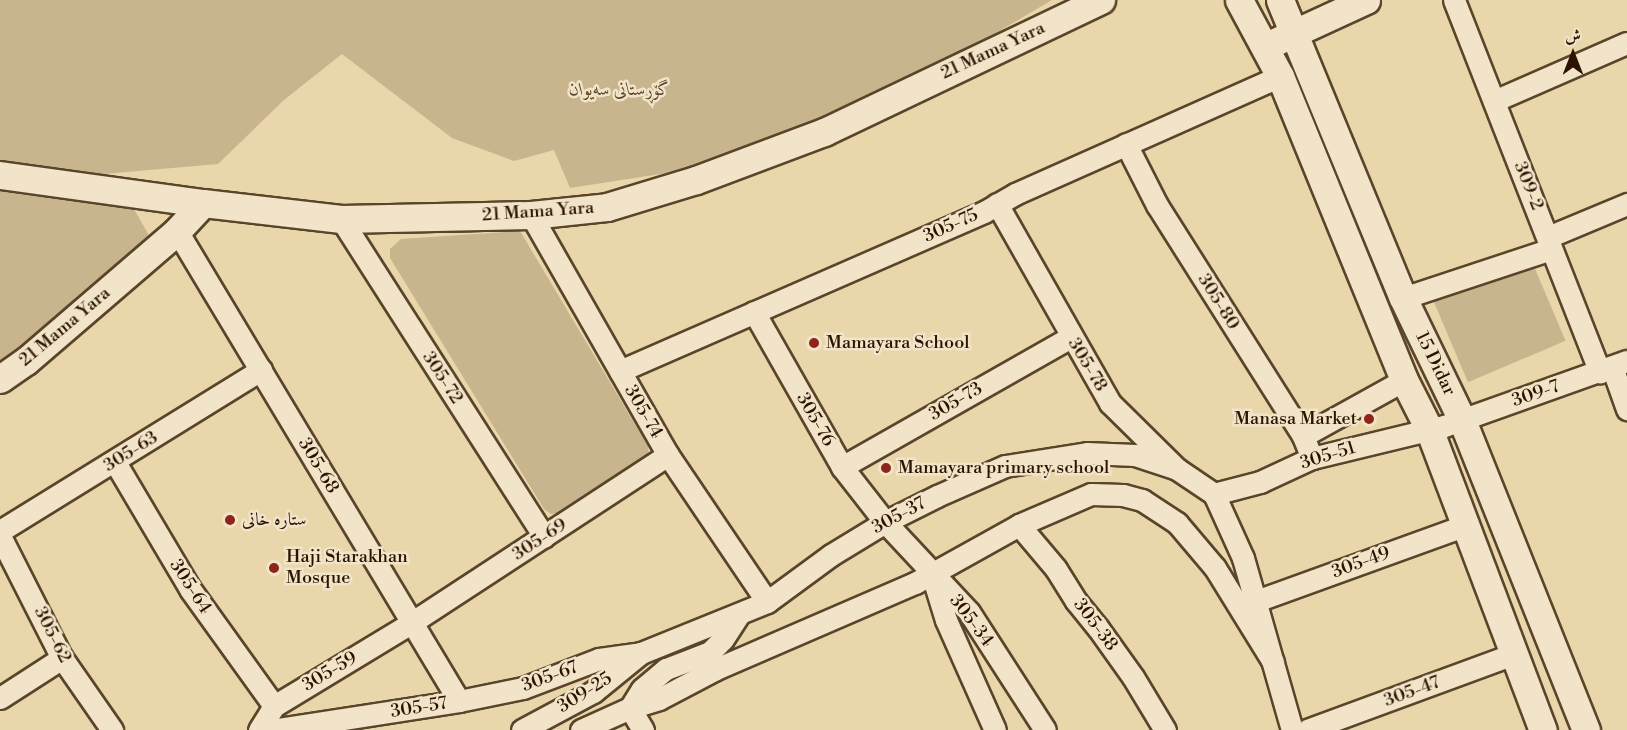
<!DOCTYPE html>
<html>
<head>
<meta charset="utf-8">
<style>
  body { margin:0 }
  #map { position:relative; width:1627px; height:730px; overflow:hidden; background:#e9d6aa; font-family:"Libre Bodoni",Amiri,serif }
  div>[style] { position:absolute }
  .green>* { inset:0; background:#c9b58d; transform-origin:0 0 }
  .roads { filter:drop-shadow(2px 0 #5a442a) drop-shadow(-2px 0 #5a442a) drop-shadow(0 2px #5a442a) drop-shadow(0 -2px #5a442a) }
  .minor>* { height:21px; margin:-10.5px; padding:0 10.5px; transform-origin:10.5px; border-radius:10.5px; background:#f1e4c8 }
  .tertiary>* { height:27px; margin:-13.5px; padding:0 13.5px; transform-origin:13.5px; border-radius:13.5px; background:#f1e4c8 }
  .dots>* { width:16px; height:16px; translate:-50% -50%; box-sizing:border-box; border:3px solid #f1e4c8; border-radius:50% }
  span { translate:-50% -50%; white-space:nowrap; text-align:center; line-height:1.15; -webkit-text-stroke:5px #f1e4c8; paint-order:stroke }
  .street-label { font-size:18px; color:#2b1300 }
  .park-label { font-size:18px; color:#5a442a; font-style:italic }
  .poi-label { font-size:18px; color:#2b1300 }
  .left { translate:0 -50%; text-align:left }
  .right { translate:-100% -50%; text-align:right }
  .north { position:absolute; left:1543px; top:24px; width:60px; height:60px; -webkit-text-stroke:4px #f1e4c8; paint-order:stroke; rotate:0deg; font-size:16px; font-weight:700; line-height:24px; text-align:center; color:#2b1300 }
  .north::after { content:''; display:block; margin:auto; width:21px; height:27px; background:#2b1300; clip-path:polygon(50% 0,100% 100%,50% 72%,0 100%) }
</style>
</head>
<body>
<div id="map">
  <div class="green">
    <div style="clip-path:polygon(0 0,1052px 0,947px 62px,810px 128px,673px 172px,570px 188px,554px 150px,514px 161px,452px 138px,342px 54px,284px 100px,218px 164px,92px 175px,0 166px)"></div>
    <div style="clip-path:polygon(0 188px,130px 202px,151px 239px,0 374px)"></div>
    <div style="clip-path:polygon(520px 231px,648px 446px,649px 457px,561px 513px,551px 514px,544px 509px,390px 258px,390px 249px,401px 239px)"></div>
    <div style="left:1530px;top:257px;width:91px;height:106px;rotate:67deg"></div>
  </div>
  <div class="roads">
    <div class="minor">
      <div style="left:1454px;top:0;width:400px;rotate:68.6deg"></div>
      <div style="left:1494px;top:101px;width:145px;rotate:-23.6deg"></div>
      <div style="left:1126px;top:144px;width:68px;rotate:63.1deg"></div>
      <div style="left:1157px;top:205px;width:273px;rotate:57.7deg"></div>
      <div style="left:1303px;top:436px;width:24px;rotate:68deg"></div>
      <div style="left:997px;top:204px;width:229px;rotate:60.4deg"></div>
      <div style="left:1110px;top:403px;width:94px;rotate:44.6deg"></div>
      <div style="left:1177px;top:469px;width:45px;rotate:34deg"></div>
      <div style="left:531px;top:215px;width:276px;rotate:60.3deg"></div>
      <div style="left:668px;top:455px;width:177px;rotate:56deg"></div>
      <div style="left:341px;top:219px;width:377px;rotate:57.4deg"></div>
      <div style="left:177px;top:231px;width:548px;rotate:59.04deg"></div>
      <div style="left:1548px;top:237px;width:86px;rotate:-22.7deg"></div>
      <div style="left:1403px;top:298px;width:156px;rotate:-18.3deg"></div>
      <div style="left:754px;top:312px;width:178px;rotate:60.4deg"></div>
      <div style="left:842px;top:467px;width:70px;rotate:52deg"></div>
      <div style="left:885px;top:522px;width:123px;rotate:47deg"></div>
      <div style="left:969px;top:612px;width:140px;rotate:57.2deg"></div>
      <div style="left:1612px;top:367px;width:45px;rotate:70.3deg"></div>
      <div style="left:620px;top:371px;width:397px;rotate:-23.6deg"></div>
      <div style="left:984px;top:212px;width:36px;rotate:-30deg"></div>
      <div style="left:1015px;top:194px;width:290px;rotate:-24deg"></div>
      <div style="left:1303px;top:436px;width:115px;rotate:-29deg"></div>
      <div style="left:115px;top:462px;width:147px;rotate:59.4deg"></div>
      <div style="left:190px;top:589px;width:144px;rotate:54.3deg"></div>
      <div style="left:842px;top:467px;width:263px;rotate:-29.6deg"></div>
      <div style="left:1214px;top:494px;width:48px;rotate:-14.6deg"></div>
      <div style="left:1260px;top:482px;width:57px;rotate:-24.8deg"></div>
      <div style="left:1312px;top:458px;width:136px;rotate:-13.6deg"></div>
      <div style="left:1444px;top:426px;width:194px;rotate:-19.6deg"></div>
      <div style="left:1214px;top:494px;width:70px;rotate:65.6deg"></div>
      <div style="left:1243px;top:558px;width:179px;rotate:74.1deg"></div>
      <div style="left:1019px;top:525px;width:57px;rotate:49.9deg"></div>
      <div style="left:1056px;top:569px;width:38px;rotate:58deg"></div>
      <div style="left:1076px;top:601px;width:35px;rotate:51deg"></div>
      <div style="left:1098px;top:628px;width:60px;rotate:54.5deg"></div>
      <div style="left:1133px;top:677px;width:62px;rotate:58.9deg"></div>
      <div style="left:0;top:531px;width:307px;rotate:-31.7deg"></div>
      <div style="left:0;top:536px;width:137px;rotate:63.1deg"></div>
      <div style="left:62px;top:658px;width:88px;rotate:55.2deg"></div>
      <div style="left:933px;top:578px;width:44px;rotate:72.8deg"></div>
      <div style="left:946px;top:620px;width:120px;rotate:66deg"></div>
      <div style="left:1256px;top:601px;width:223px;rotate:-19.9deg"></div>
      <div style="left:0;top:698px;width:74px;rotate:-32.8deg"></div>
      <div style="left:259px;top:730px;width:28px;rotate:-58deg"></div>
      <div style="left:274px;top:706px;width:160px;rotate:-31.2deg"></div>
      <div style="left:411px;top:623px;width:307px;rotate:-33.2deg"></div>
      <div style="left:272px;top:730px;width:189px;rotate:-8.8deg"></div>
      <div style="left:459px;top:701px;width:65px;rotate:-11.5deg"></div>
      <div style="left:523px;top:688px;width:81px;rotate:-20.9deg"></div>
      <div style="left:599px;top:659px;width:42px;rotate:-8.1deg"></div>
      <div style="left:641px;top:653px;width:136px;rotate:-22deg"></div>
      <div style="left:767px;top:602px;width:79px;rotate:-36.3deg"></div>
      <div style="left:831px;top:555px;width:63px;rotate:-31.4deg"></div>
      <div style="left:885px;top:522px;width:58px;rotate:-26.6deg"></div>
      <div style="left:937px;top:496px;width:74px;rotate:-23.8deg"></div>
      <div style="left:1005px;top:466px;width:83px;rotate:-9deg"></div>
      <div style="left:1087px;top:453px;width:48px;rotate:2.4deg"></div>
      <div style="left:1135px;top:455px;width:44px;rotate:18.4deg"></div>
      <div style="left:522px;top:730px;width:81px;rotate:-28.2deg"></div>
      <div style="left:593px;top:692px;width:62px;rotate:-39.1deg"></div>
      <div style="left:581px;top:730px;width:54px;rotate:-24.2deg"></div>
      <div style="left:630px;top:708px;width:22px;rotate:-58deg"></div>
      <div style="left:642px;top:689px;width:31px;rotate:-40deg"></div>
      <div style="left:666px;top:669px;width:47px;rotate:-21.1deg"></div>
      <div style="left:710px;top:652px;width:18px;rotate:-45deg"></div>
      <div style="left:723px;top:639px;width:30px;rotate:-57deg"></div>
      <div style="left:643px;top:730px;width:26px;rotate:-121deg"></div>
      <div style="left:630px;top:708px;width:30px;rotate:-17deg"></div>
      <div style="left:659px;top:699px;width:64px;rotate:-27.8deg"></div>
      <div style="left:716px;top:669px;width:217px;rotate:-23.4deg"></div>
      <div style="left:915px;top:583px;width:119px;rotate:-29.1deg"></div>
      <div style="left:1019px;top:525px;width:78px;rotate:-23.3deg"></div>
      <div style="left:1091px;top:494px;width:32px;rotate:2deg"></div>
      <div style="left:1123px;top:495px;width:20px;rotate:15deg"></div>
      <div style="left:1142px;top:500px;width:42px;rotate:33.3deg"></div>
      <div style="left:1177px;top:523px;width:59px;rotate:49.8deg"></div>
      <div style="left:1215px;top:568px;width:110px;rotate:58.3deg"></div>
      <div style="left:1307px;top:730px;width:223px;rotate:-20.2deg"></div>
    </div>
    <div class="tertiary">
      <div style="left:1239px;top:0;width:86px;rotate:61.7deg"></div>
      <div style="left:1280px;top:76px;width:328px;rotate:67.8deg"></div>
      <div style="left:1404px;top:380px;width:55px;rotate:63deg"></div>
      <div style="left:1429px;top:429px;width:322px;rotate:69.3deg"></div>
      <div style="left:1280px;top:0;width:322px;rotate:67.6deg"></div>
      <div style="left:1403px;top:298px;width:136px;rotate:64.2deg"></div>
      <div style="left:1462px;top:420px;width:334px;rotate:68.2deg"></div>
      <div style="left:1277px;top:41px;width:98px;rotate:-24.7deg"></div>
      <div style="left:0;top:175px;width:205px;rotate:7.9deg"></div>
      <div style="left:0;top:379px;width:32px;rotate:-35deg"></div>
      <div style="left:26px;top:361px;width:199px;rotate:-40.7deg"></div>
      <div style="left:177px;top:231px;width:38px;rotate:-47deg"></div>
      <div style="left:203px;top:203px;width:139px;rotate:6.6deg"></div>
      <div style="left:341px;top:219px;width:190px;rotate:-1.2deg"></div>
      <div style="left:531px;top:215px;width:76px;rotate:-6deg"></div>
      <div style="left:607px;top:207px;width:93px;rotate:-16.9deg"></div>
      <div style="left:696px;top:180px;width:137px;rotate:-20.6deg"></div>
      <div style="left:824px;top:132px;width:307px;rotate:-25.5deg"></div>
    </div>
  </div>
  <div class="dots">
    <div style="left:814px;top:343px;background:#8f2418"></div>
    <div style="left:1369px;top:419px;background:#8f2418"></div>
    <div style="left:886px;top:468px;background:#8f2418"></div>
    <div style="left:230px;top:520px;background:#8f2418"></div>
    <div style="left:274px;top:568px;background:#8f2418"></div>
  </div>
  <div class="street-label">
    <span style="left:993px;top:51px;rotate:-25deg">21 Mama Yara</span>
    <span style="left:1528px;top:186px;rotate:68deg">309-2</span>
    <span style="left:538px;top:212px;rotate:-4deg">21 Mama Yara</span>
    <span style="left:951px;top:226px;rotate:-24deg">305-75</span>
    <span style="left:1218px;top:302px;rotate:58deg">305-80</span>
    <span style="left:65px;top:327px;rotate:-40deg">21 Mama Yara</span>
    <span style="left:1435px;top:364px;rotate:64deg">15 Didar</span>
    <span style="left:1087px;top:365px;rotate:59deg">305-78</span>
    <span style="left:442px;top:378px;rotate:57deg">305-72</span>
    <span style="left:1536px;top:394px;rotate:-19deg">309-7</span>
    <span style="left:956px;top:402px;rotate:-30deg">305-73</span>
    <span style="left:643px;top:412px;rotate:60deg">305-74</span>
    <span style="left:815px;top:420px;rotate:60deg">305-76</span>
    <span style="left:131px;top:452px;rotate:-32deg">305-63</span>
    <span style="left:1328px;top:456px;rotate:-17deg">305-51</span>
    <span style="left:318px;top:466px;rotate:59deg">305-68</span>
    <span style="left:899px;top:516px;rotate:-28deg">305-37</span>
    <span style="left:540px;top:540px;rotate:-33deg">305-69</span>
    <span style="left:1361px;top:563px;rotate:-20deg">305-49</span>
    <span style="left:190px;top:587px;rotate:57deg">305-64</span>
    <span style="left:971px;top:621px;rotate:53deg">305-34</span>
    <span style="left:1095px;top:625px;rotate:53deg">305-38</span>
    <span style="left:52px;top:635px;rotate:63deg">305-62</span>
    <span style="left:330px;top:672px;rotate:-31deg">305-59</span>
    <span style="left:550px;top:677px;rotate:-20deg">305-67</span>
    <span style="left:1412px;top:692px;rotate:-20deg">305-47</span>
    <span style="left:585px;top:693px;rotate:-32deg">309-25</span>
    <span style="left:419px;top:708px;rotate:-9deg">305-57</span>
  </div>
  <div class="park-label">
    <span style="left:620px;top:90px">گۆڕستانی سەیوان</span>
  </div>
  <div class="poi-label">
    <span class="left" style="left:826px;top:343px">Mamayara School</span>
    <span class="right" style="left:1357px;top:419px">Manasa Market</span>
    <span class="left" style="left:898px;top:468px">Mamayara primary school</span>
    <span class="left" style="left:242px;top:520px">ستاره خانی</span>
    <span class="left" style="left:286px;top:568px">Haji Starakhan<br>Mosque</span>
  </div>
  <div class="north">ش</div>
</div>
</body>
</html>
